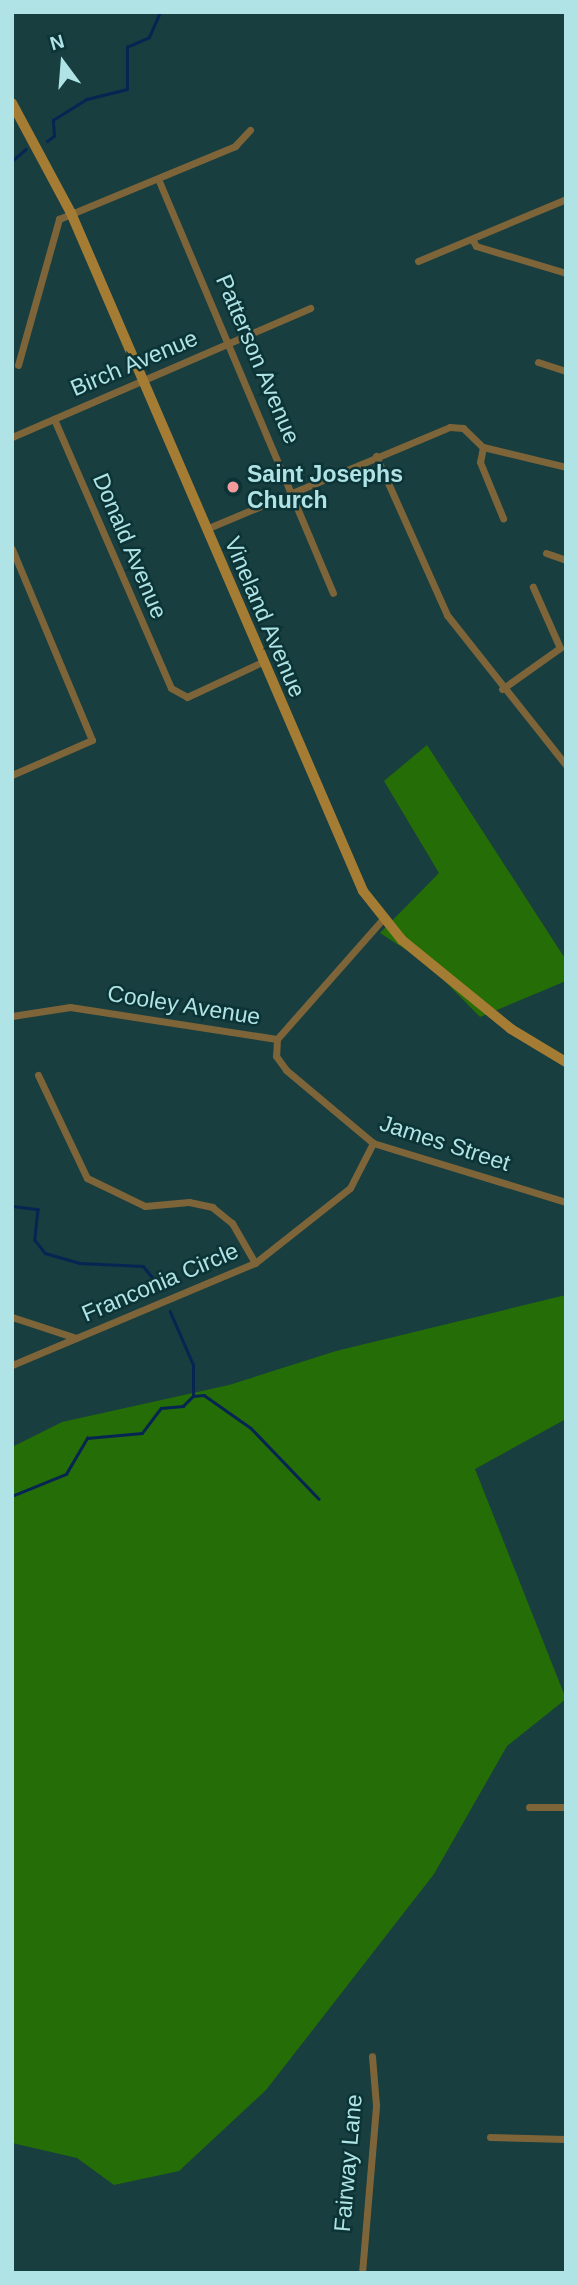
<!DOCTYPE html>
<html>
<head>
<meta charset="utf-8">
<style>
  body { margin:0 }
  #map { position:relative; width:578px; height:2285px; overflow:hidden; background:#183e3f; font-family:Arial,sans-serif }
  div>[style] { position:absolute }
  .green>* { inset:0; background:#256d06 }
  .stream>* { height:2.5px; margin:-1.25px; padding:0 1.25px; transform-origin:1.25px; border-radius:1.25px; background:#072553 }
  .street>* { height:7px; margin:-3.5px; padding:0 3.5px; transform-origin:3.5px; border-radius:3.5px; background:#7e6439 }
  .secondary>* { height:10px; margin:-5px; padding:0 5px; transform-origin:5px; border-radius:5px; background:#a57c33 }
  .dots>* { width:19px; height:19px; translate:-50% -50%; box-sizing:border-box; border:4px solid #0c3335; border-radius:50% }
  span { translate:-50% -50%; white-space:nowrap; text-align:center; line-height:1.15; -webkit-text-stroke:5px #0c3335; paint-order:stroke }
  .street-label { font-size:23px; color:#afe3e5 }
  .poi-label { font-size:23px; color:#afe3e5; font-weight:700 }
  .left { translate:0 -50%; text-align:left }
  .frame { position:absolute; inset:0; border:14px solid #afe3e5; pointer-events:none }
  .north { position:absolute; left:28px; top:28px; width:70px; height:70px; -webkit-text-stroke:5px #0c3335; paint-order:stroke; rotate:344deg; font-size:19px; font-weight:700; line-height:28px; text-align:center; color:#afe3e5 }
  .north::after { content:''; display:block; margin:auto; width:24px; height:32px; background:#afe3e5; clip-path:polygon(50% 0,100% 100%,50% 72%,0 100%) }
</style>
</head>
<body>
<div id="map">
  <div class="green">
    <div style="clip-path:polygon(427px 745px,566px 960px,566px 981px,480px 1017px,428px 964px,380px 933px,439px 873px,384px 781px)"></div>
    <div style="clip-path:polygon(566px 1295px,566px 1419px,475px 1469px,566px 1699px,507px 1746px,434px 1874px,266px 2090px,179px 2171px,114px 2185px,77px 2158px,12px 2143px,12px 1447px,62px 1422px,229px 1385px,336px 1351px)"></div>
  </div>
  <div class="stream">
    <div style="left:47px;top:141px;width:9px;rotate:-36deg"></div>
    <div style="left:54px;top:136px;width:16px;rotate:-94deg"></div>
    <div style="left:53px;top:120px;width:40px;rotate:-32deg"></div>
    <div style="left:87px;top:99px;width:41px;rotate:-14deg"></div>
    <div style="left:127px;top:89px;width:42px;rotate:-90deg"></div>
    <div style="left:127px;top:47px;width:24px;rotate:-24deg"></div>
    <div style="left:149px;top:37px;width:27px;rotate:-66deg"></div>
    <div style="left:12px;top:161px;width:18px;rotate:-41deg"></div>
    <div style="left:12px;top:1206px;width:26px;rotate:7deg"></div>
    <div style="left:38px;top:1209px;width:31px;rotate:96deg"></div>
    <div style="left:35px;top:1240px;width:16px;rotate:52deg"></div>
    <div style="left:45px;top:1253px;width:35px;rotate:16deg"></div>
    <div style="left:79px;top:1263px;width:64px;rotate:2.7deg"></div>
    <div style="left:143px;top:1266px;width:31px;rotate:50deg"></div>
    <div style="left:193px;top:1396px;width:11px;rotate:-5deg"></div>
    <div style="left:204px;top:1395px;width:57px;rotate:35.1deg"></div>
    <div style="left:251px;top:1428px;width:98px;rotate:46.2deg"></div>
    <div style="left:12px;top:1496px;width:58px;rotate:-22.2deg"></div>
    <div style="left:66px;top:1474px;width:42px;rotate:-59.7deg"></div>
    <div style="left:87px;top:1438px;width:55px;rotate:-5.2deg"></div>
    <div style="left:142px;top:1433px;width:31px;rotate:-53deg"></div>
    <div style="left:161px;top:1408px;width:22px;rotate:-5deg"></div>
    <div style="left:183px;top:1406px;width:14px;rotate:-45deg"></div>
    <div style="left:193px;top:1396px;width:31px;rotate:-90deg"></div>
    <div style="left:193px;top:1365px;width:58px;rotate:-113.5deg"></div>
  </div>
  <div class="street">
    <div style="left:159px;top:181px;width:447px;rotate:67.1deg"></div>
    <div style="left:472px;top:239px;width:8px;rotate:60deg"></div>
    <div style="left:476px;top:246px;width:94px;rotate:16.7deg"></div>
    <div style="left:418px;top:261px;width:160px;rotate:-22.7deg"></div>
    <div style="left:538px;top:362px;width:29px;rotate:18deg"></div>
    <div style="left:18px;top:365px;width:152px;rotate:-74.3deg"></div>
    <div style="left:59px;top:219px;width:191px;rotate:-22.5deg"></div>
    <div style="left:235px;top:146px;width:22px;rotate:-47deg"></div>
    <div style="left:54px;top:419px;width:293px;rotate:66.5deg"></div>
    <div style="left:171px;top:688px;width:18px;rotate:29deg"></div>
    <div style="left:187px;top:697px;width:83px;rotate:-25deg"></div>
    <div style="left:12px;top:437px;width:325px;rotate:-23.4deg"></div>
    <div style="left:483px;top:447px;width:85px;rotate:13.5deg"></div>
    <div style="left:483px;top:447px;width:15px;rotate:101deg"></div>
    <div style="left:480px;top:462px;width:61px;rotate:67.7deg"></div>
    <div style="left:376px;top:456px;width:174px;rotate:65.9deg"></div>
    <div style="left:447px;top:615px;width:191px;rotate:51.6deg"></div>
    <div style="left:206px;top:529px;width:264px;rotate:-22.7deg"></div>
    <div style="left:450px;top:427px;width:13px;rotate:4deg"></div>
    <div style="left:463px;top:428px;width:28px;rotate:44deg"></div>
    <div style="left:12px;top:549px;width:207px;rotate:67.3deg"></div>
    <div style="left:92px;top:740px;width:87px;rotate:156.4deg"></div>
    <div style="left:546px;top:553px;width:21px;rotate:19deg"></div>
    <div style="left:502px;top:689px;width:71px;rotate:-35.3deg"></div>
    <div style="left:560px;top:648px;width:67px;rotate:-113.9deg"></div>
    <div style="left:12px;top:1016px;width:59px;rotate:-8.8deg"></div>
    <div style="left:70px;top:1007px;width:209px;rotate:8.8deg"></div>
    <div style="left:277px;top:1039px;width:159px;rotate:-48.6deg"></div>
    <div style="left:277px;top:1039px;width:17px;rotate:93deg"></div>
    <div style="left:276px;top:1056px;width:17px;rotate:54deg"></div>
    <div style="left:286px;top:1070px;width:114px;rotate:40deg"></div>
    <div style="left:373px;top:1143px;width:202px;rotate:17deg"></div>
    <div style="left:38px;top:1075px;width:114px;rotate:64.6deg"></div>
    <div style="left:87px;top:1178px;width:64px;rotate:25.8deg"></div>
    <div style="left:145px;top:1206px;width:44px;rotate:-5.2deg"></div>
    <div style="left:189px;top:1202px;width:24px;rotate:12deg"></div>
    <div style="left:212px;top:1207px;width:26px;rotate:39deg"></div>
    <div style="left:232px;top:1223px;width:46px;rotate:60.1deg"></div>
    <div style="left:12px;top:1317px;width:67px;rotate:18.2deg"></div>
    <div style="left:12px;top:1365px;width:264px;rotate:-22.8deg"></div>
    <div style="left:255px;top:1263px;width:121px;rotate:-38.3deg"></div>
    <div style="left:350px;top:1188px;width:51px;rotate:-62.9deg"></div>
    <div style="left:529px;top:1807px;width:37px"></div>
    <div style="left:490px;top:2137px;width:76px;rotate:1.5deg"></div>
    <div style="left:362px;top:2273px;width:169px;rotate:-85.2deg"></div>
    <div style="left:376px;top:2105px;width:49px;rotate:-94.7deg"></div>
  </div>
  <div class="secondary">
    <div style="left:12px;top:103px;width:125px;rotate:61.8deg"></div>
    <div style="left:71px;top:213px;width:738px;rotate:66.7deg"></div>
    <div style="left:363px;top:891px;width:63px;rotate:51.5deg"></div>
    <div style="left:402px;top:940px;width:141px;rotate:39.2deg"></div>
    <div style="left:511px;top:1029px;width:64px;rotate:31deg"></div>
  </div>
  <div class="dots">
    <div style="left:233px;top:487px;background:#f59b9c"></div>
  </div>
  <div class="street-label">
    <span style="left:258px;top:359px;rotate:67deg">Patterson Avenue</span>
    <span style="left:134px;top:363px;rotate:-23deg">Birch Avenue</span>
    <span style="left:130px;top:546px;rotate:67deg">Donald Avenue</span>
    <span style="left:265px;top:617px;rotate:67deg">Vineland Avenue</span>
    <span style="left:184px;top:1005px;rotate:9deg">Cooley Avenue</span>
    <span style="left:445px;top:1143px;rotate:18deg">James Street</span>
    <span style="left:160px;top:1282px;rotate:-23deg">Franconia Circle</span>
    <span style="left:348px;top:2163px;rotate:-85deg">Fairway Lane</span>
  </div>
  <div class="poi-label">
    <span class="left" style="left:247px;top:487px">Saint Josephs<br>Church</span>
  </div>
  <div class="frame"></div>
  <div class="north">N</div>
</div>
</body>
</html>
